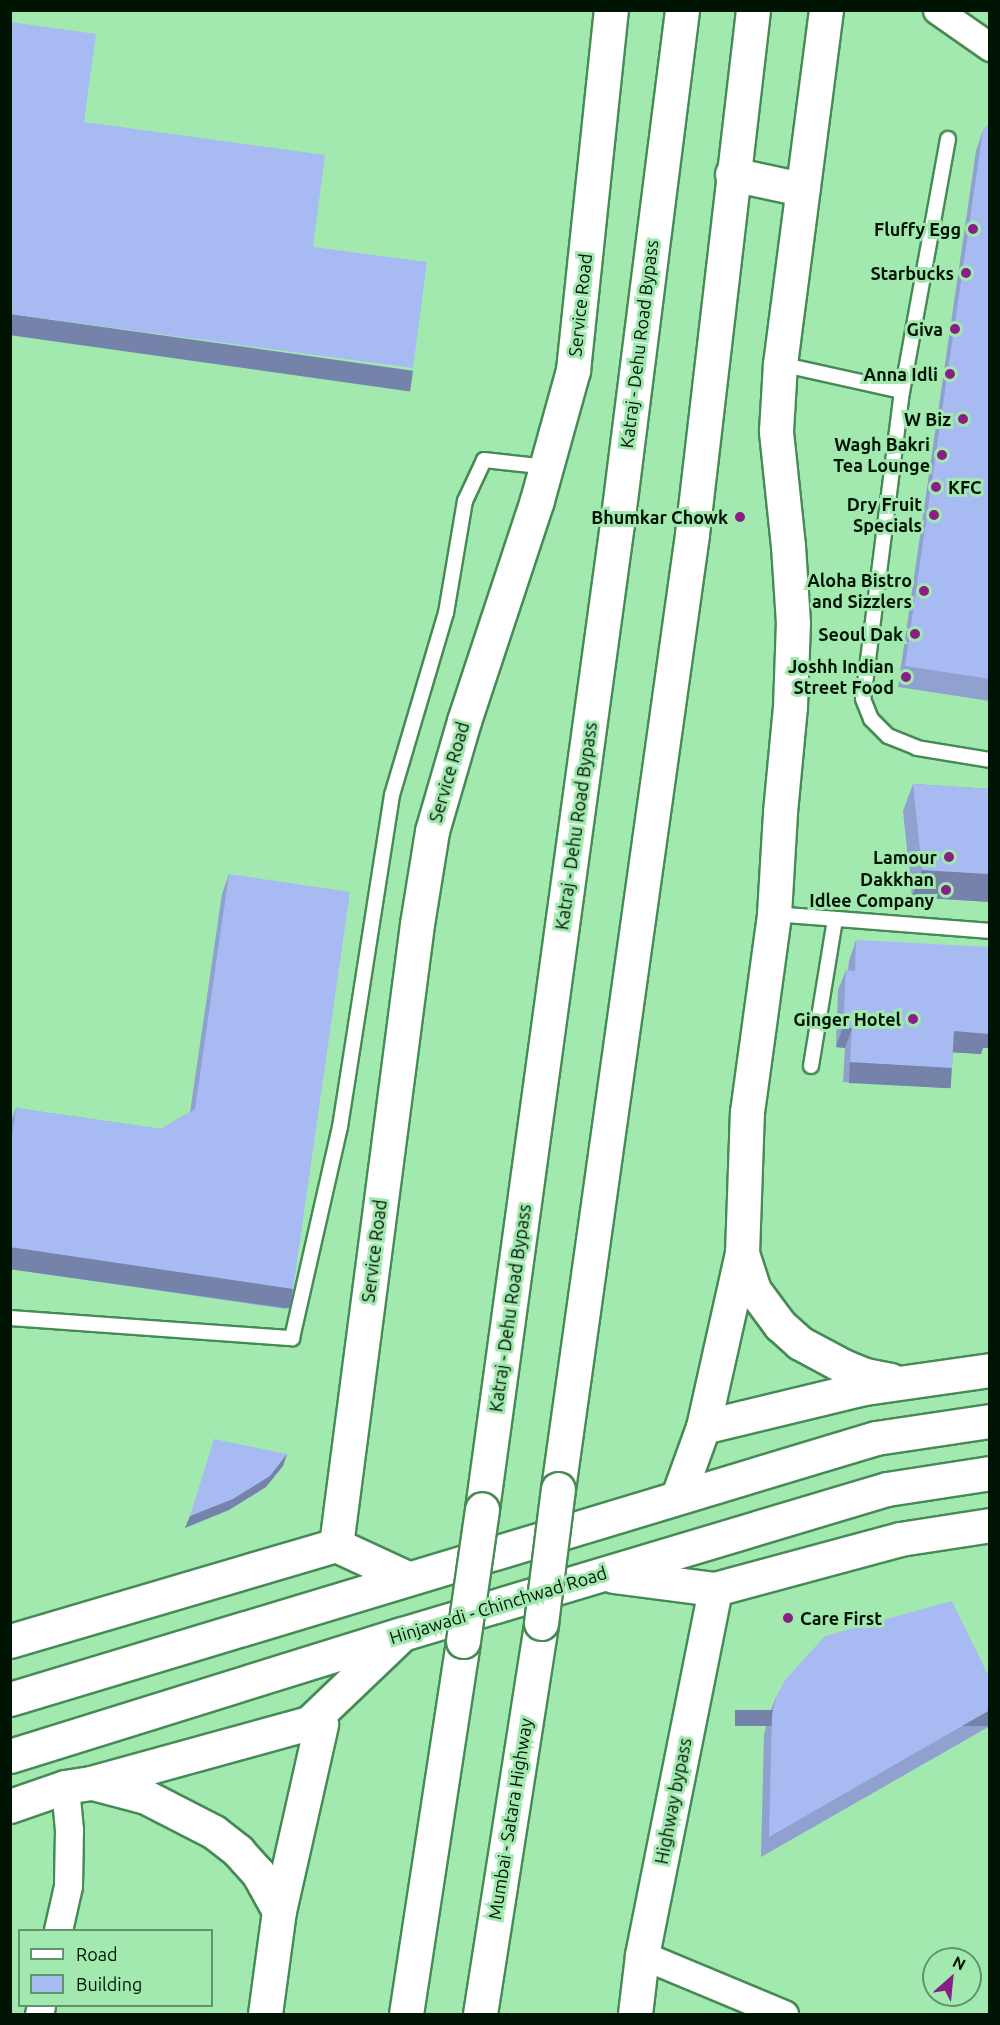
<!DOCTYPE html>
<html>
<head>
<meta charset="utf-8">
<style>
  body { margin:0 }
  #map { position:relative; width:1000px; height:2025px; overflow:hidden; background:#a2e9b0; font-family:Ubuntu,sans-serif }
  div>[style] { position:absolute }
  .roads { filter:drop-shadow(2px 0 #468a56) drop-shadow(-2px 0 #468a56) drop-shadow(0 2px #468a56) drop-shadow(0 -2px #468a56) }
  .service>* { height:14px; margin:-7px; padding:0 7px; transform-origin:7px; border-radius:7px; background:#fff }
  .minor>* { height:27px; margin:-13.5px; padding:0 13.5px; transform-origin:13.5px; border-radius:13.5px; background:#fff }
  .primary>* { height:33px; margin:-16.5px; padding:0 16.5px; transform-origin:16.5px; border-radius:16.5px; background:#fff }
  .trunk>* { height:33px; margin:-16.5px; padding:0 16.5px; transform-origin:16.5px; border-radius:16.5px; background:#fff }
  .bridges { filter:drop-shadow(2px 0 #468a56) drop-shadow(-2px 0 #468a56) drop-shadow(0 2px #468a56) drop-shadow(0 -2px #468a56) }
  .trunk-bridge>* { height:33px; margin:-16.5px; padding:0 16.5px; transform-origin:16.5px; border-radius:16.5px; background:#fff }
  .wall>* { inset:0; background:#90a0cf }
  .shaded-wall>* { inset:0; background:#7582a9; transform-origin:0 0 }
  .building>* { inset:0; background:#a7baf1 }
  .dots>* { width:16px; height:16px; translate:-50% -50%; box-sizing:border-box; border:3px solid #a2e9b0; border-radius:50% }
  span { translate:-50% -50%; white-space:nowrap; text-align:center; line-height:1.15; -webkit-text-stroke:6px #a2e9b0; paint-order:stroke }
  .poi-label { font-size:18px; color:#001403; font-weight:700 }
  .right { translate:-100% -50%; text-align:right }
  .left { translate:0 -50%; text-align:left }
  .street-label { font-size:18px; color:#001403 }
  .frame { position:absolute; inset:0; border:12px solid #001403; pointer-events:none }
  .legend { position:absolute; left:18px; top:1929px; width:195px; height:78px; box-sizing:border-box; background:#a2e9b0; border:2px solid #61946b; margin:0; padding:8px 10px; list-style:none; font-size:18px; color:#001403 }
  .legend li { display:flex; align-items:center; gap:12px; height:30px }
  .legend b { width:30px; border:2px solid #61946b }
  .north { position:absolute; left:922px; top:1947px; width:60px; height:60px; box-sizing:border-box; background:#a2e9b0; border:2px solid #61946b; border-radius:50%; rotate:27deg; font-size:16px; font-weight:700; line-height:24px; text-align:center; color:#001403 }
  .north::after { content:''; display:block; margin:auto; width:21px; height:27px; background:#881f85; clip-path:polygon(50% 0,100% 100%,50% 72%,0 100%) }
</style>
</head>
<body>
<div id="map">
  <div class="roads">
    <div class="service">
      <div style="left:948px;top:139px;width:256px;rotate:100.3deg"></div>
      <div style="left:902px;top:391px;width:310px;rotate:97.2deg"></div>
      <div style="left:863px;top:699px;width:22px;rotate:68deg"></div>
      <div style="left:871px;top:719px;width:24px;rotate:45deg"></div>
      <div style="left:888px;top:736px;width:31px;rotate:22deg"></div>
      <div style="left:917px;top:748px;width:74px;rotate:9.3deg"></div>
      <div style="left:780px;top:364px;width:125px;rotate:12.5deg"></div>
      <div style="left:774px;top:914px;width:217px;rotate:4.5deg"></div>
      <div style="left:811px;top:1066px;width:149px;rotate:-80.7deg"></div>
      <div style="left:10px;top:1318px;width:283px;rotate:4.1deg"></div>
      <div style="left:292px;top:1338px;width:216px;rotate:-77.2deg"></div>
      <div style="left:340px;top:1127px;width:336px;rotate:-81.1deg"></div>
      <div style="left:392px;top:795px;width:190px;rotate:-73.5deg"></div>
      <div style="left:446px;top:613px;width:114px;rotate:-80.4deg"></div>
      <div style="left:465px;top:501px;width:45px;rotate:-65.1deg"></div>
      <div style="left:484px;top:460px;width:63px;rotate:6.3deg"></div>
    </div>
    <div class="minor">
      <div style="left:937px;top:10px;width:65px;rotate:34.9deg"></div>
      <div style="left:58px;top:1930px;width:45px;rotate:-77.2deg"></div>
      <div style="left:68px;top:1886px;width:56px;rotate:-89deg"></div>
      <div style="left:69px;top:1830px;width:43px;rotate:-95.3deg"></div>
      <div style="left:642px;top:1955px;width:154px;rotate:22.6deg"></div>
      <div style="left:39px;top:2014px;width:8px;rotate:-76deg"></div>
    </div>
    <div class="primary">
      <div style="left:742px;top:1253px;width:39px;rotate:72deg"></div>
      <div style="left:754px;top:1290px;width:44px;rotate:53.4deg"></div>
      <div style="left:780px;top:1325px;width:27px;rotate:42deg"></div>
      <div style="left:800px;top:1343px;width:49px;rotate:28.1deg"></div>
      <div style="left:843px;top:1366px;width:24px;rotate:22deg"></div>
      <div style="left:865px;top:1375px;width:26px;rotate:11deg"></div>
      <div style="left:703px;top:1427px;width:166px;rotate:-13.6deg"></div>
      <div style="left:864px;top:1388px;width:127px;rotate:-8.1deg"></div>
      <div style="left:678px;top:1496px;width:73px;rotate:-70.1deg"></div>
      <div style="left:703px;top:1427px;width:178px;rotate:-77.4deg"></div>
      <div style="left:742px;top:1253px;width:141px;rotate:-88deg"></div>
      <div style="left:747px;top:1112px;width:200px;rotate:-82.2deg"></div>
      <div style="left:774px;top:914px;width:102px;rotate:-86.6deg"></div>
      <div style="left:780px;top:812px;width:105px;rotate:-84.6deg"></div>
      <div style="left:790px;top:707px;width:84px;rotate:-88deg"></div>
      <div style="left:793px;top:623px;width:77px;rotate:-93.7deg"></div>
      <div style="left:788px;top:546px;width:116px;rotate:-96deg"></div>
      <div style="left:776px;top:431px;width:67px;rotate:-86.6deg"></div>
      <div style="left:780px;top:364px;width:357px;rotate:-82.6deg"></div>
      <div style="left:336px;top:1545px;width:626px;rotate:-82.57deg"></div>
      <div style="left:417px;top:924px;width:94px;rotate:-80.8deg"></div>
      <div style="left:432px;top:831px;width:115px;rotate:-73.8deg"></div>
      <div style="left:464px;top:721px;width:233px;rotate:-71.7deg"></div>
      <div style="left:537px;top:500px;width:135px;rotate:-74.5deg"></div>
      <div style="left:573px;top:370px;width:362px;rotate:-84deg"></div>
      <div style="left:613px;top:1576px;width:103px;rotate:7.3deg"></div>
      <div style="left:715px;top:1589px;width:192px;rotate:-15.1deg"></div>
      <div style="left:900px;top:1539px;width:91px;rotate:-8.8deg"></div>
      <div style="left:10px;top:1641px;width:340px;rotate:-16.4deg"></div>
      <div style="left:336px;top:1545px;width:78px;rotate:24.9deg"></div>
      <div style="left:10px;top:1699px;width:904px;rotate:-16.77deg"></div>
      <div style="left:876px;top:1438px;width:115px;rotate:-8.5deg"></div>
      <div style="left:10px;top:1756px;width:411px;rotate:-17.3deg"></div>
      <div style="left:402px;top:1634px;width:506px;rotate:-16.65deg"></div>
      <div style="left:887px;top:1489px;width:104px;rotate:-8.8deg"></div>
      <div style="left:93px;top:1783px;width:55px;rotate:14.8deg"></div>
      <div style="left:146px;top:1797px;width:76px;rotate:27.2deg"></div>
      <div style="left:214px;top:1832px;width:31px;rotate:38deg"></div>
      <div style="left:238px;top:1851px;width:30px;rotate:48deg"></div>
      <div style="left:258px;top:1873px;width:43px;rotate:61.1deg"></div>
      <div style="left:10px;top:1806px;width:58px;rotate:-19.1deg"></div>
      <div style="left:65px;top:1787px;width:26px;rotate:-9deg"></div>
      <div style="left:91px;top:1783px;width:226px;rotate:-15.4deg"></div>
      <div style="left:309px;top:1723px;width:123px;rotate:-43.7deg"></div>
      <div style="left:265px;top:2014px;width:104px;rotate:-82.3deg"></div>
      <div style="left:279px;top:1911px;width:192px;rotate:-77.3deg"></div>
      <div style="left:635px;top:2014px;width:59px;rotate:-83.2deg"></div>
      <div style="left:642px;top:1955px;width:373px;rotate:-78.7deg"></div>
    </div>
    <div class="trunk">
      <div style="left:732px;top:174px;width:72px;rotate:12.1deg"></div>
      <div style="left:558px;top:1489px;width:964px;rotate:-82.01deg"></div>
      <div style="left:692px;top:534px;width:528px;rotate:-83.36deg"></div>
      <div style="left:482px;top:1509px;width:994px;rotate:-82.2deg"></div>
      <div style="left:617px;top:524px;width:518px;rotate:-82.79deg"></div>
      <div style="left:406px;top:2014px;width:377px;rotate:-81.3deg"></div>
      <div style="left:480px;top:2014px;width:396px;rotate:-81.1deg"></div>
    </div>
  </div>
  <div class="bridges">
    <div class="trunk-bridge">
      <div style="left:541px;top:1623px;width:135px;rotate:-82.8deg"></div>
      <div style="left:463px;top:1641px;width:133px;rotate:-81.8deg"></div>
    </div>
  </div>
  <div class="wall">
    <div style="clip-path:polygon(990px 123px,990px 701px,898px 687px,976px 151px,983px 130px)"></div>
    <div style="clip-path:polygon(913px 784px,990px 789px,990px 902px,912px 897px,903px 811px)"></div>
    <div style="clip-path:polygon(229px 874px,286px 1309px,10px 1269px,10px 1124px,16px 1108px,161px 1129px,190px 1112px,222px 894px)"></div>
    <div style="clip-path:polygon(856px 940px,983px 1048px,981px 1054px,953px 1052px,952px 1068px,945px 1088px,843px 1082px,845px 1048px,836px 1047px,838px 990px,846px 970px,848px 970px,849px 961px)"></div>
    <div style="clip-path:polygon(990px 1679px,990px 1726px,761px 1857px,764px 1735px,768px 1717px,776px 1697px)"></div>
  </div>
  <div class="shaded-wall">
    <div style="left:10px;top:314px;width:407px;height:21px;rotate:8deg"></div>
    <div style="clip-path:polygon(922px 870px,990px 874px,990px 902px,912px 897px)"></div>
    <div style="clip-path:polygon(843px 1027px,852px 1028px,845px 1048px,836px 1047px)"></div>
    <div style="clip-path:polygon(990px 1027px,990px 1048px,983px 1048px,981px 1054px,947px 1052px,954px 1031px)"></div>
    <div style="left:850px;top:1062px;width:102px;height:21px;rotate:3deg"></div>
    <div style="left:10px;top:1247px;width:286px;height:22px;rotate:8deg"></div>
    <div style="clip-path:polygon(287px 1454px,283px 1466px,266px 1487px,229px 1510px,185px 1528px,190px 1516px)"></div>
    <div style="left:990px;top:1710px;width:16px;height:255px;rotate:90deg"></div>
  </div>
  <div class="building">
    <div style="clip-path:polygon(10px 22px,96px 34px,84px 122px,325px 155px,313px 247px,427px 262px,413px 368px,10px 314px)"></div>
    <div style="clip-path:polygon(990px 123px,990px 679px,905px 666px,983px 130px)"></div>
    <div style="clip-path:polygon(913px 784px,990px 789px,990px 874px,922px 870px)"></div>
    <div style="clip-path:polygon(229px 874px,350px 892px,293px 1289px,10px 1247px,10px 1149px,16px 1108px,161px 1129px,195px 1109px)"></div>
    <div style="clip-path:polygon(856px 940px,990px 947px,990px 1027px,988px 1034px,954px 1031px,952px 1068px,850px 1062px,852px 1028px,843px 1027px,846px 970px,855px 971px)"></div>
    <div style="clip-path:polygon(214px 1439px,287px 1454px,270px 1476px,233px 1499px,190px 1516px)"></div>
    <div style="clip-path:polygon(952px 1601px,990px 1679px,990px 1710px,769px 1837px,772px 1715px,776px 1697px,785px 1680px,825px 1636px)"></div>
  </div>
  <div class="dots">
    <div style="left:973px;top:229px;background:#881f85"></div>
    <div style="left:966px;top:273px;background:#881f85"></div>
    <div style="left:955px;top:329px;background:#881f85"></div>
    <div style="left:950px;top:374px;background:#881f85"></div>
    <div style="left:963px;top:419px;background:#881f85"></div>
    <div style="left:942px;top:455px;background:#881f85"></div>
    <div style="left:936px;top:487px;background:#881f85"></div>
    <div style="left:934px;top:515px;background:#881f85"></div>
    <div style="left:740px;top:517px;background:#881f85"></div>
    <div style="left:924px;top:591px;background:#881f85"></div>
    <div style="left:915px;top:634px;background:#881f85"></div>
    <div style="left:906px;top:677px;background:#881f85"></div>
    <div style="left:949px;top:857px;background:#881f85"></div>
    <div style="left:946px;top:890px;background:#881f85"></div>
    <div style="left:913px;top:1019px;background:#881f85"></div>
    <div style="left:788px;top:1618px;background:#881f85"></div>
  </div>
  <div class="poi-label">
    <span class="right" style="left:961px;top:229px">Fluffy Egg</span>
    <span class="right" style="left:954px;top:273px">Starbucks</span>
    <span class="right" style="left:943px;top:329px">Giva</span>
    <span class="right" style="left:938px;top:374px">Anna Idli</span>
    <span class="right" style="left:951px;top:419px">W Biz</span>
    <span class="right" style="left:930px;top:455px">Wagh Bakri<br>Tea Lounge</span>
    <span class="left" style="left:948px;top:487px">KFC</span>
    <span class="right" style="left:922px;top:515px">Dry Fruit<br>Specials</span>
    <span class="right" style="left:728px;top:517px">Bhumkar Chowk</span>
    <span class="right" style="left:912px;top:591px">Aloha Bistro<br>and Sizzlers</span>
    <span class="right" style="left:903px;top:634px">Seoul Dak</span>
    <span class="right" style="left:894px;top:677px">Joshh Indian<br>Street Food</span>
    <span class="right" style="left:937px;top:857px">Lamour</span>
    <span class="right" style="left:934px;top:890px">Dakkhan<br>Idlee Company</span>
    <span class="right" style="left:901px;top:1019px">Ginger Hotel</span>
    <span class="left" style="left:800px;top:1618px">Care First</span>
  </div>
  <div class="street-label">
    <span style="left:580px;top:305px;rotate:-84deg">Service Road</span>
    <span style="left:639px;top:344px;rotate:-83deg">Katraj - Dehu Road Bypass</span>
    <span style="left:449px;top:772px;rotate:-74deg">Service Road</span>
    <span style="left:576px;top:826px;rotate:-82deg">Katraj - Dehu Road Bypass</span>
    <span style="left:374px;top:1251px;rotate:-83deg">Service Road</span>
    <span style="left:510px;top:1308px;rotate:-82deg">Katraj - Dehu Road Bypass</span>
    <span style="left:498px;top:1605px;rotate:-17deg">Hinjawadi - Chinchwad Road</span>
    <span style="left:673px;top:1801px;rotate:-79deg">Highway bypass</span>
    <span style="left:510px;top:1819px;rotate:-81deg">Mumbai - Satara Highway</span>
  </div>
  <div class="frame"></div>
  <ul class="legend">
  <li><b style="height:8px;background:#fff"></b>Road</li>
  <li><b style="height:16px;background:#a7baf1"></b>Building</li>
  </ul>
  <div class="north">N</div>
</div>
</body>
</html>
